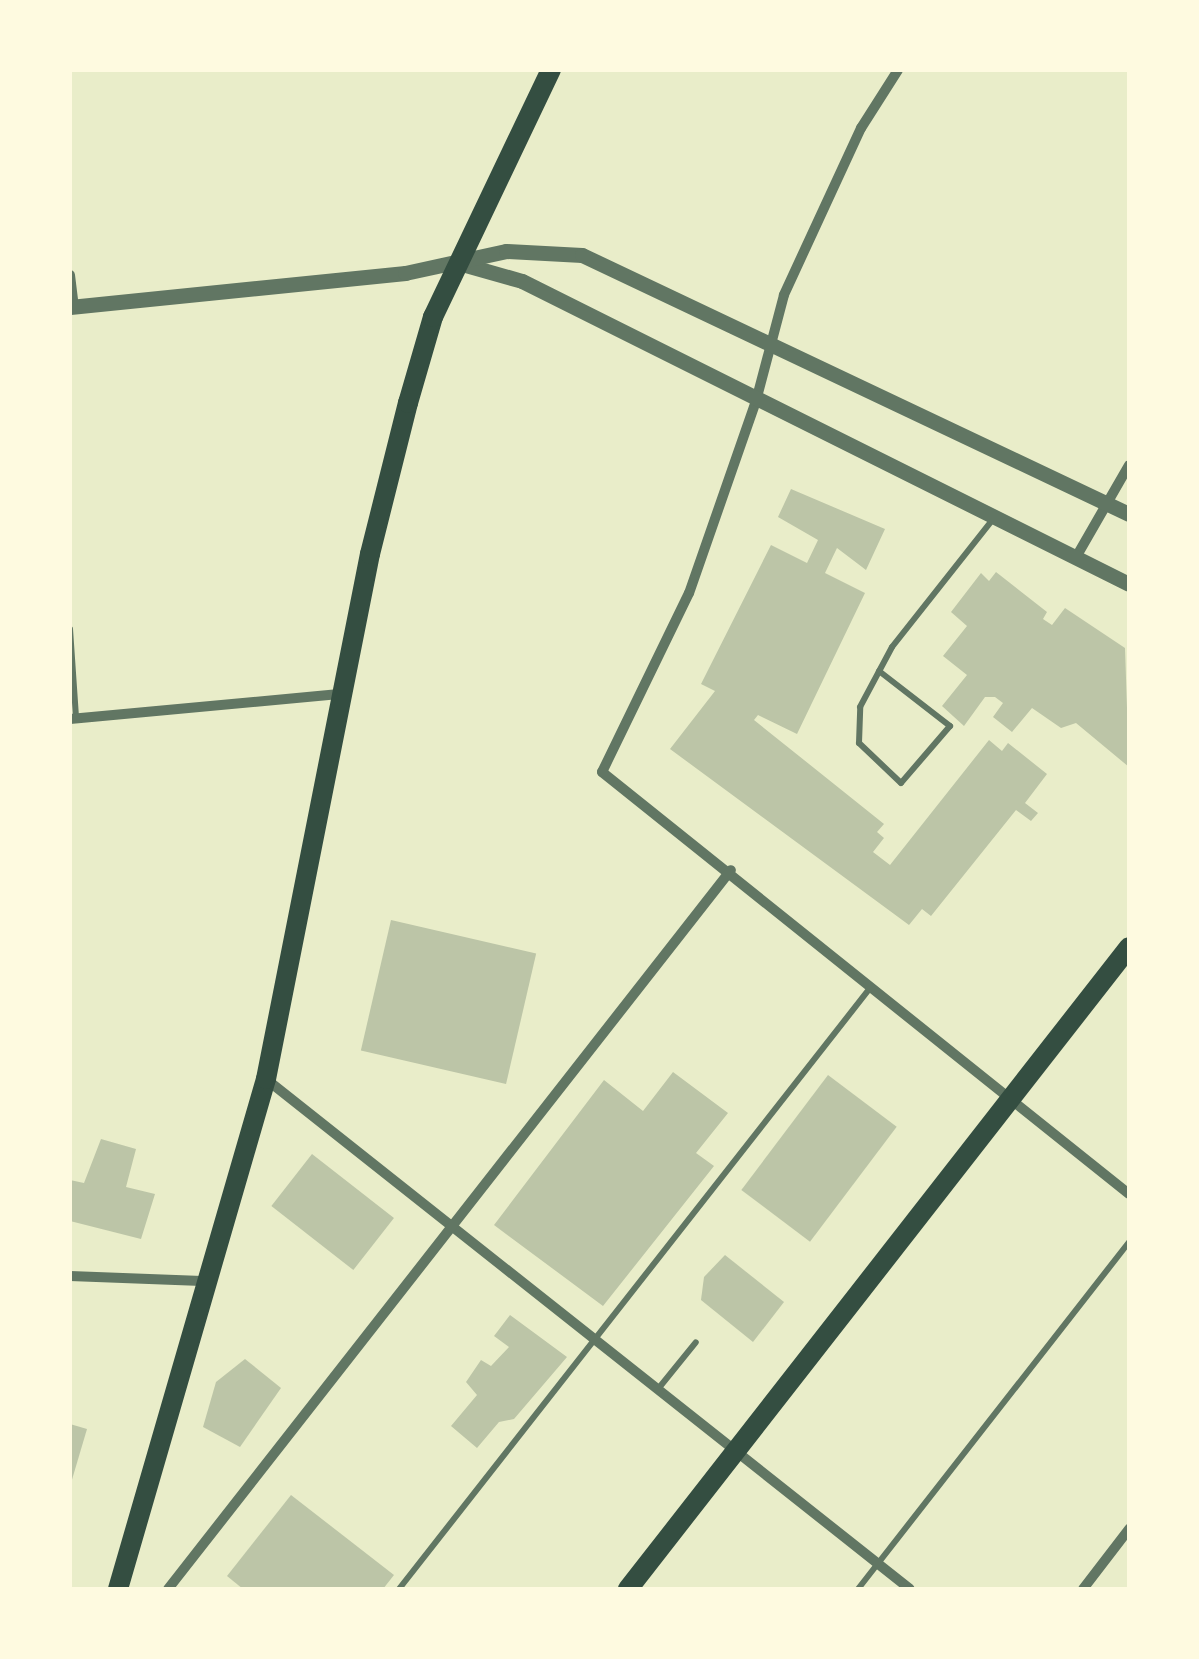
<!DOCTYPE html>
<html>
<head>
<meta charset="utf-8">
<style>
  body { margin:0 }
  #map { position:relative; width:1199px; height:1659px; overflow:hidden; background:#e9edc9; font-family:"DM Sans",sans-serif }
  div>[style] { position:absolute }
  .building>* { inset:0; background:#bcc5a7; transform-origin:0 0 }
  .service>* { height:6px; margin:-3px; padding:0 3px; transform-origin:3px; border-radius:3px; background:#617663 }
  .minor>* { height:10px; margin:-5px; padding:0 5px; transform-origin:5px; border-radius:5px; background:#617663 }
  .tertiary>* { height:15px; margin:-7.5px; padding:0 7.5px; transform-origin:7.5px; border-radius:7.5px; background:#617663 }
  .primary>* { height:20px; margin:-10px; padding:0 10px; transform-origin:10px; border-radius:10px; background:#344e41 }
  span { translate:-50% -50%; white-space:nowrap; text-align:center; line-height:1.15; -webkit-text-stroke:8px #fefae0; paint-order:stroke }
  .frame { position:absolute; inset:0; border:72px solid #fefae0; pointer-events:none }
</style>
</head>
<body>
<div id="map">
  <div class="building">
    <div style="clip-path:polygon(791px 489px,885px 529px,866px 570px,837px 548px,825px 573px,865px 593px,797px 734px,758px 715px,754px 720px,884px 824px,877px 832px,884px 838px,873px 852px,890px 865px,989px 740px,1002px 751px,1008px 743px,1047px 774px,1025px 803px,1038px 813px,1031px 821px,1016px 810px,931px 916px,922px 909px,909px 925px,670px 749px,715px 691px,701px 684px,771px 545px,807px 563px,818px 540px,778px 517px)"></div>
    <div style="clip-path:polygon(996px 572px,1047px 612px,1043px 619px,1052px 625px,1065px 608px,1125px 648px,1129px 767px,1076px 723px,1061px 728px,1032px 708px,1012px 732px,993px 717px,1003px 703px,995px 697px,985px 697px,964px 726px,942px 706px,967px 675px,943px 656px,967px 626px,951px 612px,981px 573px,989px 581px)"></div>
    <div style="left:391px;top:920px;width:149px;height:134px;rotate:13deg"></div>
    <div style="clip-path:polygon(673px 1072px,728px 1113px,696px 1153px,714px 1166px,603px 1306px,494px 1225px,604px 1080px,643px 1111px)"></div>
    <div style="left:828px;top:1075px;width:86px;height:144px;rotate:37deg"></div>
    <div style="clip-path:polygon(101px 1139px,136px 1149px,126px 1187px,155px 1194px,141px 1239px,70px 1221px,70px 1180px,84px 1183px)"></div>
    <div style="left:312px;top:1154px;width:104px;height:66px;rotate:38deg"></div>
    <div style="clip-path:polygon(725px 1255px,784px 1302px,753px 1342px,701px 1300px,704px 1277px)"></div>
    <div style="clip-path:polygon(510px 1315px,567px 1357px,514px 1419px,499px 1422px,477px 1448px,451px 1426px,477px 1395px,466px 1382px,481px 1360px,491px 1366px,509px 1347px,494px 1336px)"></div>
    <div style="clip-path:polygon(245px 1359px,281px 1388px,240px 1447px,203px 1427px,216px 1382px)"></div>
    <div style="clip-path:polygon(70px 1424px,87px 1429px,71px 1483px,70px 1483px)"></div>
    <div style="clip-path:polygon(291px 1495px,394px 1575px,383px 1589px,243px 1589px,227px 1576px)"></div>
  </div>
  <div class="service">
    <div style="left:70px;top:629px;width:89px;rotate:86.1deg"></div>
    <div style="left:879px;top:671px;width:90px;rotate:37.8deg"></div>
    <div style="left:950px;top:726px;width:75px;rotate:130.7deg"></div>
    <div style="left:901px;top:783px;width:58px;rotate:-136.4deg"></div>
    <div style="left:859px;top:743px;width:36px;rotate:-88deg"></div>
    <div style="left:860px;top:707px;width:68px;rotate:-61.9deg"></div>
    <div style="left:892px;top:647px;width:163px;rotate:-51.7deg"></div>
    <div style="left:658px;top:1389px;width:60px;rotate:-51deg"></div>
    <div style="left:399px;top:1589px;width:764px;rotate:-51.91deg"></div>
    <div style="left:858px;top:1589px;width:440px;rotate:-52deg"></div>
  </div>
  <div class="minor">
    <div style="left:898px;top:70px;width:69px;rotate:122.5deg"></div>
    <div style="left:861px;top:128px;width:184px;rotate:114.8deg"></div>
    <div style="left:784px;top:295px;width:110px;rotate:104.8deg"></div>
    <div style="left:756px;top:401px;width:203px;rotate:109.2deg"></div>
    <div style="left:689px;top:593px;width:199px;rotate:115.9deg"></div>
    <div style="left:602px;top:772px;width:675px;rotate:38.69deg"></div>
    <div style="left:70px;top:275px;width:32px;rotate:83deg"></div>
    <div style="left:1075px;top:559px;width:108px;rotate:-60.1deg"></div>
    <div style="left:70px;top:719px;width:273px;rotate:-5.3deg"></div>
    <div style="left:266px;top:1079px;width:821px;rotate:38.38deg"></div>
    <div style="left:70px;top:1276px;width:132px;rotate:2.2deg"></div>
    <div style="left:168px;top:1589px;width:913px;rotate:-51.94deg"></div>
    <div style="left:1083px;top:1589px;width:76px;rotate:-52.5deg"></div>
  </div>
  <div class="tertiary">
    <div style="left:462px;top:264px;width:62px;rotate:15.8deg"></div>
    <div style="left:522px;top:281px;width:678px;rotate:26.53deg"></div>
    <div style="left:70px;top:307px;width:337px;rotate:-5.8deg"></div>
    <div style="left:405px;top:273px;width:103px;rotate:-12.3deg"></div>
    <div style="left:506px;top:251px;width:76px;rotate:3deg"></div>
    <div style="left:582px;top:255px;width:605px;rotate:25.34deg"></div>
  </div>
  <div class="primary">
    <div style="left:118px;top:1589px;width:531px;rotate:-73.82deg"></div>
    <div style="left:266px;top:1079px;width:535px;rotate:-78.8deg"></div>
    <div style="left:370px;top:554px;width:156px;rotate:-75.9deg"></div>
    <div style="left:408px;top:403px;width:90px;rotate:-73.8deg"></div>
    <div style="left:433px;top:317px;width:274px;rotate:-64.5deg"></div>
    <div style="left:628px;top:1589px;width:814px;rotate:-52.03deg"></div>
  </div>
  <div class="frame"></div>
</div>
</body>
</html>
